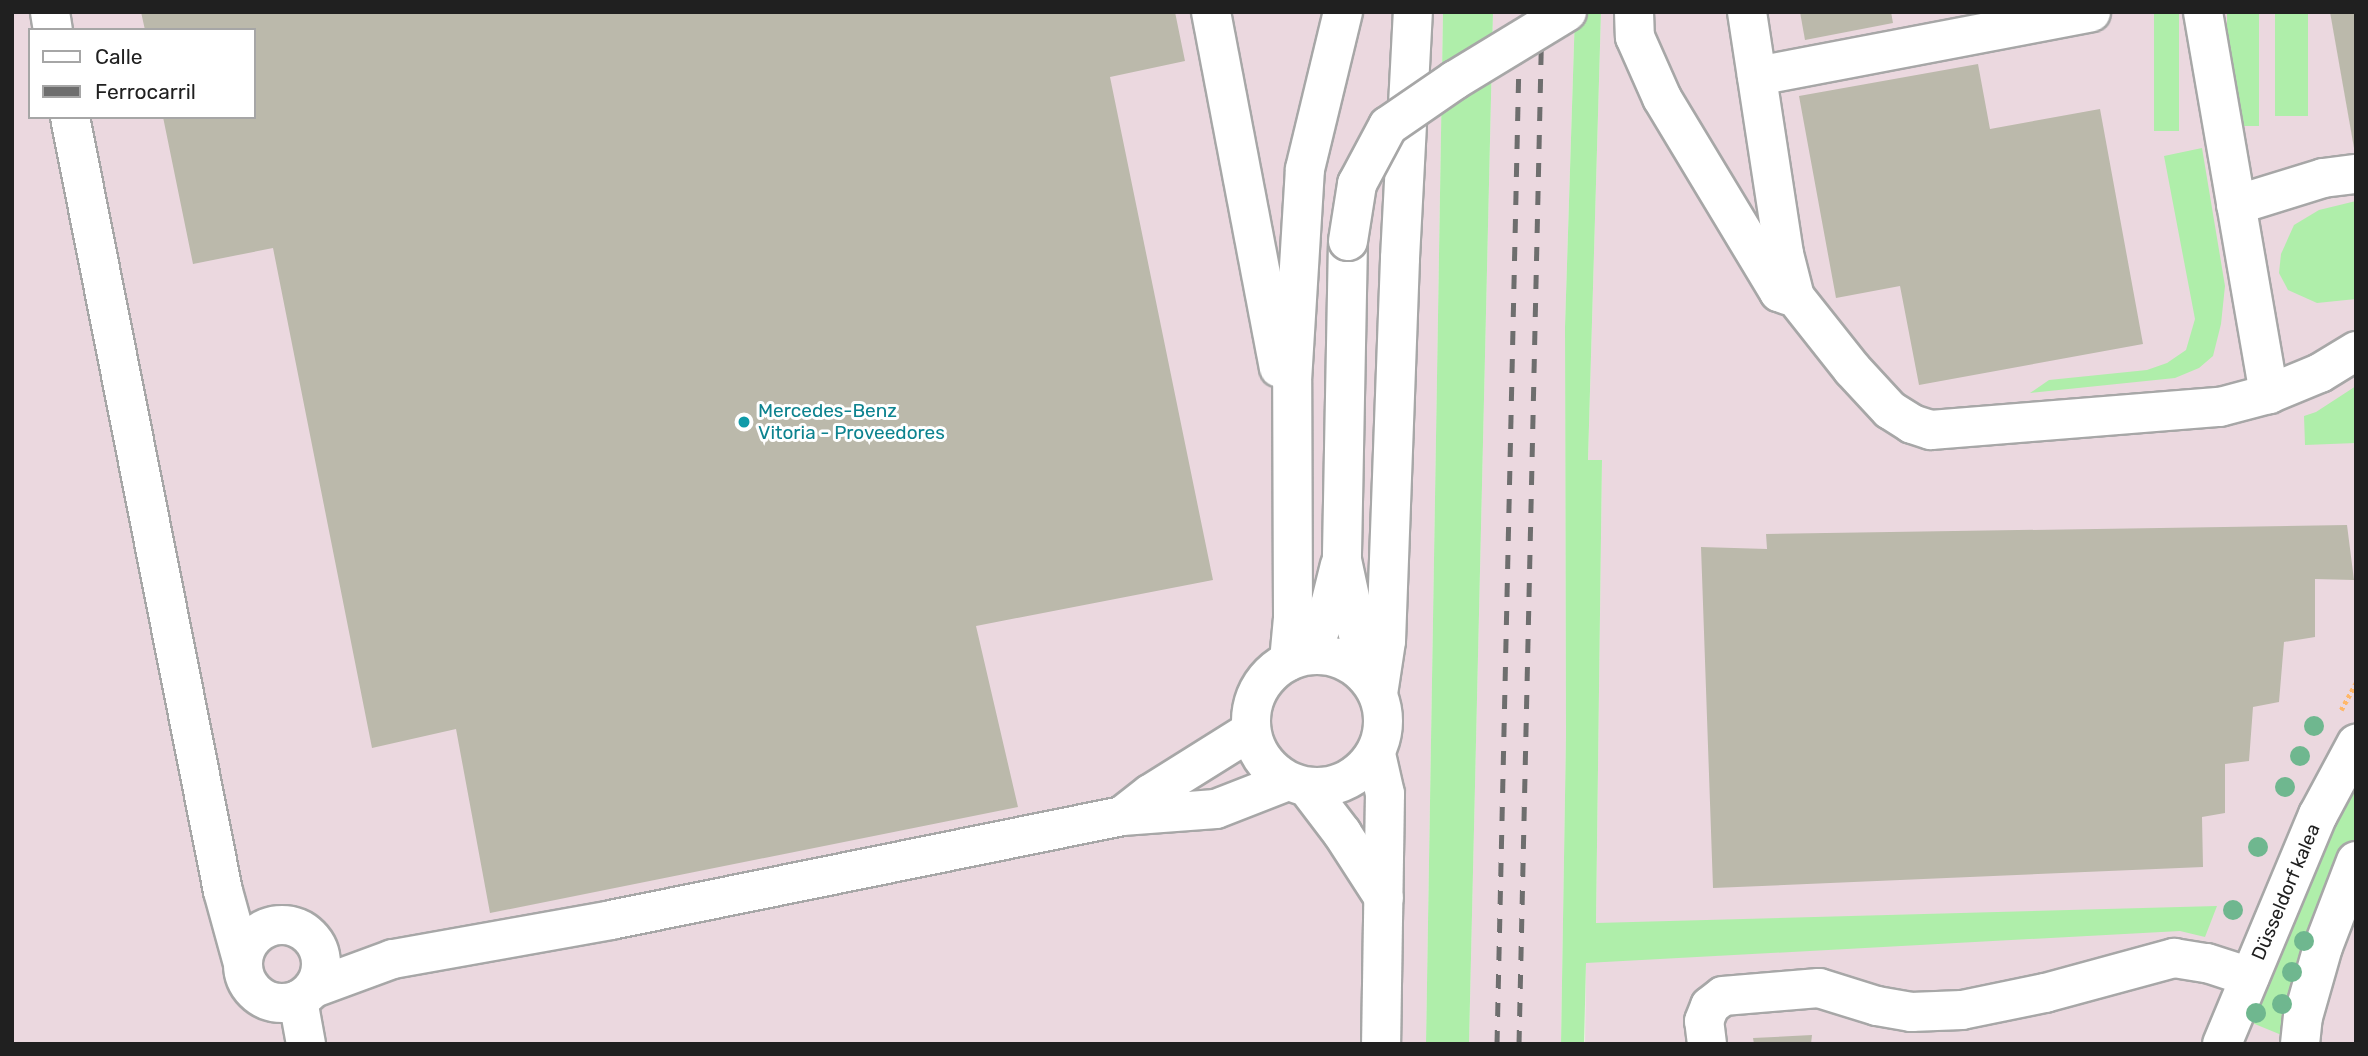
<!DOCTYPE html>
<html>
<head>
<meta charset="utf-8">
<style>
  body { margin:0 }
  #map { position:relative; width:2368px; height:1056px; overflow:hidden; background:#f0f1e7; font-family:Rubik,sans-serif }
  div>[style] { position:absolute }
  .industrial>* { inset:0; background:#ebd8df }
  .grass>* { inset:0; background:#afeeaa; transform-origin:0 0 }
  .building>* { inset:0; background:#bbb9ab }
  .path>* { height:4.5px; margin-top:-2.25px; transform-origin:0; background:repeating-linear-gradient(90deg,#ffb86a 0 3.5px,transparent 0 7px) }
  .roads { filter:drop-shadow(2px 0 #a7a7a7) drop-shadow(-2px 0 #a7a7a7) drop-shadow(0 2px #a7a7a7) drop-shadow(0 -2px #a7a7a7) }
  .minor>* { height:38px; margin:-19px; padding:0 19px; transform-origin:19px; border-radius:19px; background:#fff }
  .minor>.ring { margin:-19px; padding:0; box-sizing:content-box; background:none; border:38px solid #fff; border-radius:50% }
  .rail>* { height:5px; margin-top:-2.5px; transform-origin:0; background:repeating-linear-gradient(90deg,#6e6e6e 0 14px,transparent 0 28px) }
  .bridges { filter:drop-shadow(2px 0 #a7a7a7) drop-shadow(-2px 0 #a7a7a7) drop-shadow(0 2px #a7a7a7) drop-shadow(0 -2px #a7a7a7) }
  .minor-bridge>* { height:38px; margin:-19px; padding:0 19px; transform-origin:19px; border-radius:19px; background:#fff }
  .trees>* { width:20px; height:20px; margin:-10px; border-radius:50%; background:#6fb78f }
  .dots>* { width:19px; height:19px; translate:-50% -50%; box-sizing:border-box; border:4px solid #fff; border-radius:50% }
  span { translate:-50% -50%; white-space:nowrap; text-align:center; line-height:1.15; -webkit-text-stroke:6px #fff; paint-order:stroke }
  .culture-label { font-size:19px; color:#0d838f }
  .left { translate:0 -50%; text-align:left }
  .street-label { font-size:19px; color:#202020 }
  .frame { position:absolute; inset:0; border:14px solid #202020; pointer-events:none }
  .legend { position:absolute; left:28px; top:28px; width:228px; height:91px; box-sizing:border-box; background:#fff; border:2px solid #a6a6a6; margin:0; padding:9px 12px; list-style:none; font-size:21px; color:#202020 }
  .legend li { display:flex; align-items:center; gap:14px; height:35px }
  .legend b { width:35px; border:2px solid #a6a6a6 }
</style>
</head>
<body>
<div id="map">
  <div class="industrial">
    <div style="clip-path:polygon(evenodd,12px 12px,1443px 12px,1426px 1044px,12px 1044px,12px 12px,30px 30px,254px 30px,254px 117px,30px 117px,30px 30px)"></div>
    <div style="clip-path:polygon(1493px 12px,1575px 12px,1565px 327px,1566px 734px,1561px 1044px,1469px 1044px)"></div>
    <div style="clip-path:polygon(1601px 12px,2356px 12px,2356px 1044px,1585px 1044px,1586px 963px,1596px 923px,1602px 461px,1588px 461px)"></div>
  </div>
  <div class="grass">
    <div style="clip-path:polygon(1443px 12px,1493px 12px,1469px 1044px,1426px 1044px)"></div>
    <div style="clip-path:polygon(1575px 12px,1601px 12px,1588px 460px,1602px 460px,1596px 923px,2217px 906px,2205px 937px,2180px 931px,1586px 963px,1584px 1044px,1561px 1044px,1566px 734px,1565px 327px)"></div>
    <div style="left:2154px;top:12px;width:25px;height:119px"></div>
    <div style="left:2227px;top:12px;width:32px;height:114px"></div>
    <div style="left:2275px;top:12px;width:33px;height:104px"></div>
    <div style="clip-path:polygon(2202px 148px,2225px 286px,2221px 324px,2213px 356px,2199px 368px,2175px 378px,2030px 393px,2049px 380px,2147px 370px,2167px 363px,2186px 350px,2195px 319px,2164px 156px)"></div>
    <div style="clip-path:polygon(2356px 201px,2356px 299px,2317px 303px,2288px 290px,2279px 273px,2281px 254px,2294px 225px,2319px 210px)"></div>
    <div style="clip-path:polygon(2356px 386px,2356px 443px,2305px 445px,2304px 416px,2316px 412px)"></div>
    <div style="clip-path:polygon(2356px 762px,2356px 835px,2284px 1036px,2245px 1020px)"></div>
  </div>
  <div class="building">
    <div style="clip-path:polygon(141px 12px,1175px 12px,1185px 61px,1110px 77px,1213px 580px,976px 626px,1018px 807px,490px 913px,456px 729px,372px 748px,273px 248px,193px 264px,163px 117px,254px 117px,254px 30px,145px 30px)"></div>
    <div style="clip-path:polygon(1800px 12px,1891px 12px,1893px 23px,1805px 40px)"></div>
    <div style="clip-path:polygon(2330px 12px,2356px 12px,2356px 148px,2354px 148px)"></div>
    <div style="clip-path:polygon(1978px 64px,1990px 129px,2100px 109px,2143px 344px,1919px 385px,1900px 286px,1836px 298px,1799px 96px)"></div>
    <div style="clip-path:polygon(2347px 525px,2354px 580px,2315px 579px,2315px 637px,2284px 642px,2279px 702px,2253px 707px,2249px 761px,2225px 764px,2225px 813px,2202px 817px,2203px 867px,1713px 888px,1701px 547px,1767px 549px,1766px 534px)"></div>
    <div style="clip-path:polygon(1812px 1035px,1811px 1044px,1754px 1044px,1753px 1038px)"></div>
  </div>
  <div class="path">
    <div style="left:2341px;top:710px;width:31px;rotate:-61deg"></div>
  </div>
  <div class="roads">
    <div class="minor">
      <div style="left:50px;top:12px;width:18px;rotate:81deg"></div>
      <div style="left:1211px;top:12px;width:362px;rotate:79.2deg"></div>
      <div style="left:1634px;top:12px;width:25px;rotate:88deg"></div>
      <div style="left:1635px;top:37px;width:67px;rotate:66.1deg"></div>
      <div style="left:1662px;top:98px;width:227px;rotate:58.9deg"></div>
      <div style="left:1779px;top:292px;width:9px;rotate:21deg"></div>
      <div style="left:1747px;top:12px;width:245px;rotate:81.3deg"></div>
      <div style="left:1784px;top:254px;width:44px;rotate:75.7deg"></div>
      <div style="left:1795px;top:297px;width:92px;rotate:51.6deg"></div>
      <div style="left:1852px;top:369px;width:56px;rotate:47.2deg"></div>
      <div style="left:1890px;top:410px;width:26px;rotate:32deg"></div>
      <div style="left:1912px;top:424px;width:20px;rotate:18deg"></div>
      <div style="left:1931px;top:430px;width:290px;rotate:-4.6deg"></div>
      <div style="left:2220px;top:407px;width:51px;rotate:-14.9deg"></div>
      <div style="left:2269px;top:394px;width:55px;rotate:-22.4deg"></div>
      <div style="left:2320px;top:373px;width:42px;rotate:-31.4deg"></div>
      <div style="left:2203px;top:12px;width:388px;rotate:80.2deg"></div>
      <div style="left:1757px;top:76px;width:340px;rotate:-10.8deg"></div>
      <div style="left:70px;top:117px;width:789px;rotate:78.82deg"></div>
      <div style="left:223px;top:891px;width:72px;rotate:74.6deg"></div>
      <div style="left:2236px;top:205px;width:91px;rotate:-17.2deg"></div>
      <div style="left:2323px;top:178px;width:33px;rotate:-7deg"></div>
      <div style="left:1348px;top:241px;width:319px;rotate:91.1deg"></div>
      <div style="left:1342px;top:560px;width:120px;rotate:77.9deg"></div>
      <div class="ring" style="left:1251px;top:655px;width:94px;height:94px"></div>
      <div style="left:1310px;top:655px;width:54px;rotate:-68.2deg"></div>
      <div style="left:1330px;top:605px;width:41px;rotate:-76deg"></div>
      <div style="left:1289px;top:661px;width:43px;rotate:-84.7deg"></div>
      <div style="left:1293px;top:618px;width:237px;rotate:-90.2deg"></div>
      <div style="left:1292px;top:381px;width:212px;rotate:-86.5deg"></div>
      <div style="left:1305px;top:169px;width:162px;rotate:-76.4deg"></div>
      <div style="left:1378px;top:694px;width:54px;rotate:-81.4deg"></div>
      <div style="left:1386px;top:641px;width:383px;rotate:-87.9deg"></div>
      <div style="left:1400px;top:258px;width:246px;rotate:-87deg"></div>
      <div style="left:1376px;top:754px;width:41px;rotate:77.3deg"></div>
      <div style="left:1385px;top:794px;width:250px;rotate:90.9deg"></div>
      <div style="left:1307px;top:787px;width:58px;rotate:52.7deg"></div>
      <div style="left:1342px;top:833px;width:77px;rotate:57.1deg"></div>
      <div style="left:1122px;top:816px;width:36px;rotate:-38deg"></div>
      <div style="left:1150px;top:794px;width:119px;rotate:-32deg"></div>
      <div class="ring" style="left:243px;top:925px;width:40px;height:40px"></div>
      <div style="left:314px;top:988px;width:84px;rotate:-20.2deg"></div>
      <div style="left:393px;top:959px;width:221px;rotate:-10.1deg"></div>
      <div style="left:611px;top:920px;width:521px;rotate:-11.5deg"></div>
      <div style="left:1122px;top:816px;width:94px;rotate:-4.3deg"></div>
      <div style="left:1216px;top:809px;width:77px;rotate:-21.3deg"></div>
      <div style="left:298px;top:1000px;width:45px;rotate:79.7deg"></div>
      <div style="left:1707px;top:1044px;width:23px;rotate:-97deg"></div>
      <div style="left:1704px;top:1021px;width:16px;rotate:-68deg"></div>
      <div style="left:1710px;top:1006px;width:16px;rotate:-38deg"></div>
      <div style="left:1723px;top:996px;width:96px;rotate:-4.8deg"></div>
      <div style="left:1819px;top:988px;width:61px;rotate:17.2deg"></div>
      <div style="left:1877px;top:1006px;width:35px;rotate:10deg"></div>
      <div style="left:1911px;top:1012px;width:51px;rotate:-2.2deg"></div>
      <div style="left:1962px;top:1010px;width:85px;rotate:-11.6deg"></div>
      <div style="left:2045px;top:993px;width:134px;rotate:-15.2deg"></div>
      <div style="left:2174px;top:958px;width:33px;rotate:9deg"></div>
      <div style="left:2207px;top:963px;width:45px;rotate:18deg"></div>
      <div style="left:2222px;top:1044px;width:248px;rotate:-67.3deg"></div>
      <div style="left:2318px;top:815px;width:81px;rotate:-61.8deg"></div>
      <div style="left:2300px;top:1044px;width:27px;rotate:-84deg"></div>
      <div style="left:2303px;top:1017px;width:73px;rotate:-74.1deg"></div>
      <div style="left:2323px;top:947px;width:92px;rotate:-69deg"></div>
    </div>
  </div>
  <div class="rail">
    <div style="left:1497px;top:1044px;width:1032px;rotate:-88.72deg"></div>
    <div style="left:1519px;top:1044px;width:1032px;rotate:-88.72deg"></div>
  </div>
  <div class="bridges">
    <div class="minor-bridge">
      <div style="left:1348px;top:241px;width:58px;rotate:-81deg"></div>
      <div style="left:1357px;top:184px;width:66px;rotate:-61.9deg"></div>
      <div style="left:1388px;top:126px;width:81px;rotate:-34.5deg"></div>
      <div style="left:1455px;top:80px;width:131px;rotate:-31.3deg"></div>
    </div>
  </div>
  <div class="trees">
    <div style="left:2314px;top:726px"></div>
    <div style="left:2300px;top:756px"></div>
    <div style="left:2285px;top:787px"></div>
    <div style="left:2258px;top:847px"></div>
    <div style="left:2233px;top:910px"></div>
    <div style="left:2304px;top:941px"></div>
    <div style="left:2292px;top:972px"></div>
    <div style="left:2282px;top:1004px"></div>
    <div style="left:2256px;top:1013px"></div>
  </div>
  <div class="dots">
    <div style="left:744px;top:422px;background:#0f9aa8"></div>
  </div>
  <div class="culture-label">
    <span class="left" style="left:758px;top:422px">Mercedes-Benz<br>Vitoria - Proveedores</span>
  </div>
  <div class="street-label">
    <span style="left:2286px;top:892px;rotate:-67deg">Düsseldorf kalea</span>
  </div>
  <div class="frame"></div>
  <ul class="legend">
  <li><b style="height:9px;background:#fff"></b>Calle</li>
  <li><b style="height:9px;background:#6e6e6e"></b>Ferrocarril</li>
  </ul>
</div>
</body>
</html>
